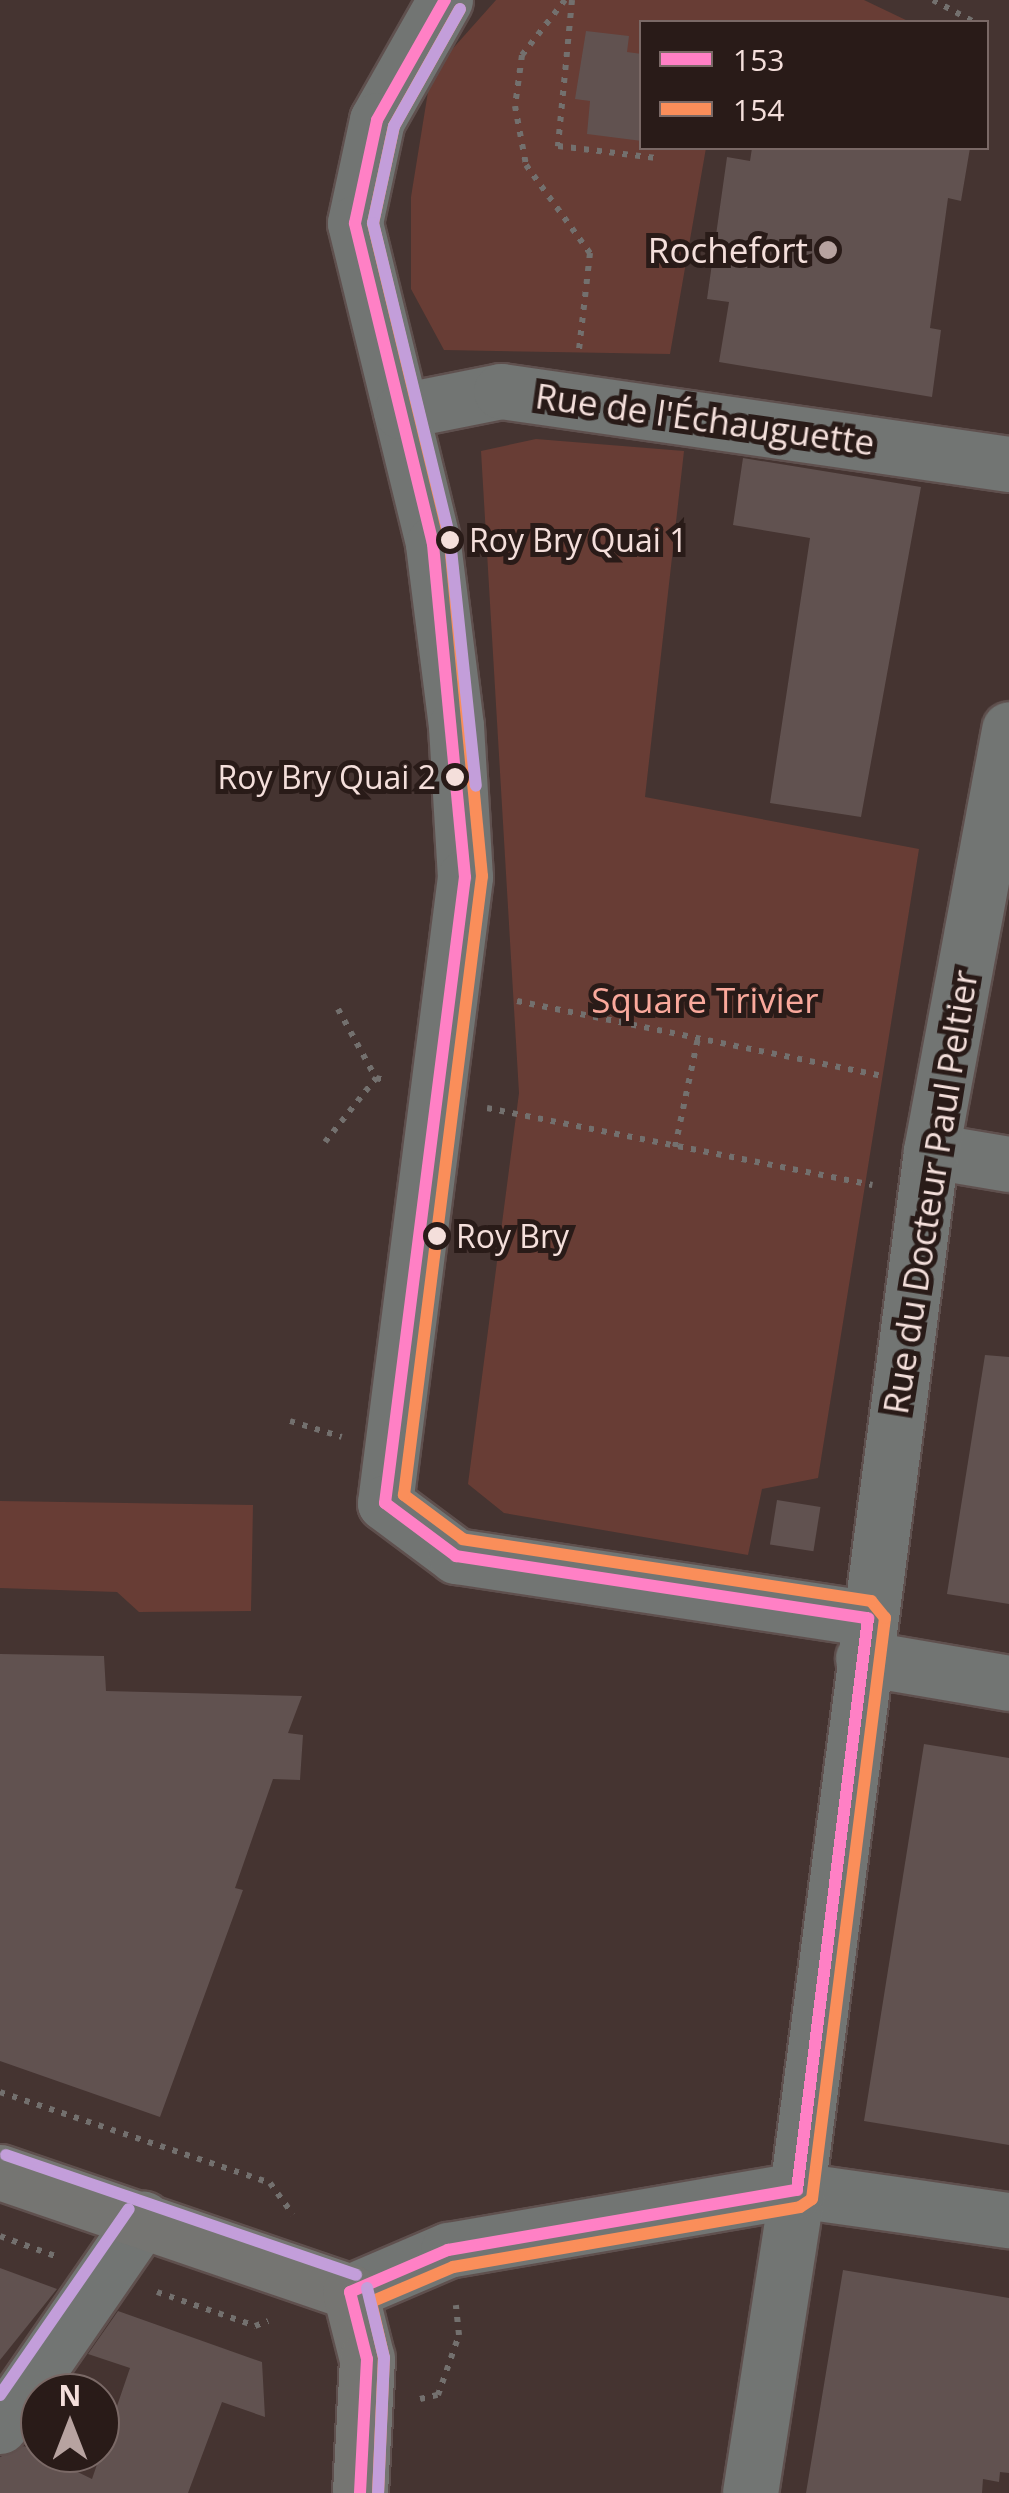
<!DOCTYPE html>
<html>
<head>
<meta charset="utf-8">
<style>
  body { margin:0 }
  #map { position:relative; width:1009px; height:2493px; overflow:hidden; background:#453431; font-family:"Open Sans",sans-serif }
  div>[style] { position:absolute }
  .green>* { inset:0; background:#683d35 }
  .building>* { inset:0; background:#615250; transform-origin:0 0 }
  .path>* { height:6px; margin-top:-3px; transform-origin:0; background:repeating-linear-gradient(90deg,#73706e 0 5px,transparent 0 13px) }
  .roads { filter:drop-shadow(2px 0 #5f504e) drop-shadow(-2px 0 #5f504e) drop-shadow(0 2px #5f504e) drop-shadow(0 -2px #5f504e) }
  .minor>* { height:55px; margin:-27.5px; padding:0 27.5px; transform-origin:27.5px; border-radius:27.5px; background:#727573 }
  .major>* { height:55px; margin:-27.5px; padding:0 27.5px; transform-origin:27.5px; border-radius:27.5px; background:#757572 }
  .bus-1>* { height:12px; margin:-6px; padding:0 6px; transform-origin:6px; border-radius:6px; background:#ff80c5 }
  .bus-2>* { height:12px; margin:-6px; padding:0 6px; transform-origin:6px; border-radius:6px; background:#fa8e5a }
  .bus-3>* { height:12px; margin:-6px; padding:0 6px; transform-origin:6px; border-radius:6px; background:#c39eda }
  .dots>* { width:28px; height:28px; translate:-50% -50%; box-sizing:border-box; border:5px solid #291b18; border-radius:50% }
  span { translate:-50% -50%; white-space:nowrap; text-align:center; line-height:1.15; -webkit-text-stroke:10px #291b18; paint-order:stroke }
  .bus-label { font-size:32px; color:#f4dfdb }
  .left { translate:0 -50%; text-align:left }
  .right { translate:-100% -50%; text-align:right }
  .poi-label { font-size:35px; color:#f4dfdb }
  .street-label { font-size:35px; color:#f4dfdb }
  .park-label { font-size:35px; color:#faa99c }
  .legend { position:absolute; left:639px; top:20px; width:350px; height:130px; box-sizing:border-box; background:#291b18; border:2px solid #7a6966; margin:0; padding:12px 18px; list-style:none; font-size:30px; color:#f4dfdb }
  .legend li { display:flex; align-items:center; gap:20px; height:50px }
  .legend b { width:50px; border:2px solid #7a6966 }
  .north { position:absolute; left:20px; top:2373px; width:100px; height:100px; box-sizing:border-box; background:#291b18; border:2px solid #7a6966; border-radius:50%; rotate:0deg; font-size:28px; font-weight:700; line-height:40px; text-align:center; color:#f4dfdb }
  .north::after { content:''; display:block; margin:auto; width:35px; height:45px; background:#b7a3a0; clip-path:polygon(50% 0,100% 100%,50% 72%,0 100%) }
</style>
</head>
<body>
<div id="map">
  <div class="green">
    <div style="clip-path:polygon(496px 0,864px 0,910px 22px,642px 22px,642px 148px,706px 148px,670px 354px,444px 350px,411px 289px,411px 197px,431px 73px)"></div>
    <div style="clip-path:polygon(536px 439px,684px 451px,645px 797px,919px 849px,818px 1478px,762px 1489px,748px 1555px,504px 1513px,468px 1484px,519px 1093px,481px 451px)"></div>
    <div style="clip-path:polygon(0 1501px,253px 1505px,251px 1611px,139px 1612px,117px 1592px,0 1588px)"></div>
  </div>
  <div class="building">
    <div style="clip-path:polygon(586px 31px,629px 36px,627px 52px,642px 54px,642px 141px,587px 134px,590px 101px,575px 99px)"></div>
    <div style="clip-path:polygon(752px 148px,970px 148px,961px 201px,948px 198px,930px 328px,941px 330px,932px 397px,719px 362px,729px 302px,707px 299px,727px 157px,750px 161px)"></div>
    <div style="clip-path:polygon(743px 458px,921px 487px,861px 817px,770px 803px,810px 538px,733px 525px)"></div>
    <div style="clip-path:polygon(985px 1355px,1009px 1357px,1009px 1604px,947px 1594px)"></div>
    <div style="left:777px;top:1500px;width:44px;height:45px;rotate:9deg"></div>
    <div style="clip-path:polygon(0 1654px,104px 1656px,106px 1691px,302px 1696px,288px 1733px,303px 1735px,300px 1780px,273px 1779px,235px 1888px,243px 1890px,160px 2117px,0 2061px)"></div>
    <div style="clip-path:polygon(924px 1744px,1009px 1758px,1009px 2145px,864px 2121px)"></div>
    <div style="clip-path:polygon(0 2268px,57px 2289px,0 2360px)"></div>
    <div style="clip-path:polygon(843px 2270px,1009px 2298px,1009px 2473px,1000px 2472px,999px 2482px,983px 2479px,982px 2493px,806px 2493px)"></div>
    <div style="clip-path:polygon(118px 2311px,262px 2362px,265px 2417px,222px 2402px,188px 2493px,0 2493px,0 2457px,24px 2446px,92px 2479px,130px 2368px,88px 2354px)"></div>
  </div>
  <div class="path">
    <div style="left:565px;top:0;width:70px;rotate:128deg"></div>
    <div style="left:522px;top:55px;width:51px;rotate:97.8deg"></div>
    <div style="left:515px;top:106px;width:60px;rotate:79.4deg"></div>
    <div style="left:526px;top:165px;width:109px;rotate:54deg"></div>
    <div style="left:590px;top:253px;width:97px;rotate:96.5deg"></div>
    <div style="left:572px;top:0;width:147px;rotate:95.5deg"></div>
    <div style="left:558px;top:146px;width:99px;rotate:7deg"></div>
    <div style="left:933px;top:0;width:47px;rotate:28.2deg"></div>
    <div style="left:517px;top:1001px;width:373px;rotate:11.6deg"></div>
    <div style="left:338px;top:1009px;width:79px;rotate:61.2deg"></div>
    <div style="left:487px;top:1108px;width:393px;rotate:11.3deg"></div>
    <div style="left:325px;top:1142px;width:82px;rotate:-51.4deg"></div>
    <div style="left:376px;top:1078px;width:12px;rotate:14deg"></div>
    <div style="left:675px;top:1147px;width:111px;rotate:-78.1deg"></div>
    <div style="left:290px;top:1421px;width:54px;rotate:17.1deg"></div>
    <div style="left:0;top:2092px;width:285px;rotate:18.6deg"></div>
    <div style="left:270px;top:2183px;width:39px;rotate:54deg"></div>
    <div style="left:0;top:2236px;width:59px;rotate:20deg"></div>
    <div style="left:157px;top:2292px;width:104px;rotate:19.1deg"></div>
    <div style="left:255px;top:2326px;width:14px;rotate:-21deg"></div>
    <div style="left:420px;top:2399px;width:18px;rotate:-13deg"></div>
    <div style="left:438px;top:2395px;width:64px;rotate:-70.7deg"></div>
    <div style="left:459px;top:2335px;width:30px;rotate:-96deg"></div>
  </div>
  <div class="roads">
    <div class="minor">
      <div style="left:445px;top:0;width:138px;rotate:119.5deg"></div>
      <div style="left:377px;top:120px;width:105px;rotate:102.1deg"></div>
      <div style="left:355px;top:223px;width:330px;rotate:76.3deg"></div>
      <div style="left:433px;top:544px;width:183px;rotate:82.8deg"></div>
      <div style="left:456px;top:726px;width:151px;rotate:86.6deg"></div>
      <div style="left:465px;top:877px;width:631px;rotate:97.28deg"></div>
      <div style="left:385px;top:1503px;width:89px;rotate:36.7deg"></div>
      <div style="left:456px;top:1556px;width:417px;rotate:8.6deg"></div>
      <div style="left:401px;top:411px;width:102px;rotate:-11.3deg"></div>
      <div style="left:501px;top:391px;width:513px;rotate:8.18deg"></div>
      <div style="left:931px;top:1151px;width:79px;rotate:9.5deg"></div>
      <div style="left:863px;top:1658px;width:148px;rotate:9.7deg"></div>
      <div style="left:350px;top:2292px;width:107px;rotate:-23.2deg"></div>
      <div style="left:448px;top:2250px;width:354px;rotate:-9.8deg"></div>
      <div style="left:797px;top:2190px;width:214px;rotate:8.1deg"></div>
      <div style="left:0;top:2426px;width:252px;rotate:-55.4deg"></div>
      <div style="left:750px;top:2493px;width:307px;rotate:-81.2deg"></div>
      <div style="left:797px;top:2190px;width:1048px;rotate:-82.65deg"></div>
      <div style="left:931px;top:1151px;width:429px;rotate:-79.5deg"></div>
    </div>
    <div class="major">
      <div style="left:0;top:2172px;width:370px;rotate:18.9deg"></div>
      <div style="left:350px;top:2292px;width:69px;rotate:75.8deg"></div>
      <div style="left:367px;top:2359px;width:134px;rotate:93deg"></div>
    </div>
  </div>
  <div class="bus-1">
    <div style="left:385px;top:1503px;width:631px;rotate:-82.72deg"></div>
    <div style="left:465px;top:877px;width:335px;rotate:-95.5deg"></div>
    <div style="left:433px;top:544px;width:330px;rotate:-103.7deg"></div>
    <div style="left:355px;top:223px;width:105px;rotate:-77.9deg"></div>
    <div style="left:377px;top:120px;width:138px;rotate:-60.5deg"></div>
    <div style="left:385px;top:1503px;width:89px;rotate:36.7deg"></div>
    <div style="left:456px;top:1556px;width:417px;rotate:8.6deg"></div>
    <div style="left:797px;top:2190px;width:576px;rotate:-82.92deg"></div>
    <div style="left:350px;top:2292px;width:107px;rotate:-23.2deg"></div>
    <div style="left:448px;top:2250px;width:354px;rotate:-9.8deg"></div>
    <div style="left:350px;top:2292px;width:69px;rotate:75.8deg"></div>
    <div style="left:367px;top:2359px;width:134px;rotate:93deg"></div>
  </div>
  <div class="bus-2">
    <div style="left:378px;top:2493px;width:135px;rotate:-87.5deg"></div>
    <div style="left:384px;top:2358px;width:57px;rotate:-103.1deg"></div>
    <div style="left:371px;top:2302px;width:89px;rotate:-23.1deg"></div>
    <div style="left:453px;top:2267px;width:352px;rotate:-9.8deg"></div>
    <div style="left:800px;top:2207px;width:14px;rotate:-34deg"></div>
    <div style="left:812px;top:2199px;width:586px;rotate:-82.84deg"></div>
    <div style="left:885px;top:1618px;width:22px;rotate:-129deg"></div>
    <div style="left:871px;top:1601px;width:413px;rotate:-171.4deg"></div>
    <div style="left:463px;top:1539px;width:74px;rotate:-143.3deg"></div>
    <div style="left:404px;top:1495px;width:624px;rotate:-82.82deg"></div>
    <div style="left:482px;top:876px;width:336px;rotate:-95.5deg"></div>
    <div style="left:450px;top:542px;width:328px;rotate:-103.6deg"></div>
    <div style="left:373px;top:223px;width:99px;rotate:-77.8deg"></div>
    <div style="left:394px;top:126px;width:134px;rotate:-60.6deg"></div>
  </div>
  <div class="bus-3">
    <div style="left:460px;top:9px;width:134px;rotate:119.4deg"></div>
    <div style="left:394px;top:126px;width:99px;rotate:102.2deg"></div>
    <div style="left:373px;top:223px;width:326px;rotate:76.3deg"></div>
    <div style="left:450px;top:540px;width:247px;rotate:84deg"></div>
    <div style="left:6px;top:2155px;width:370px;rotate:18.9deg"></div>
    <div style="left:367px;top:2288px;width:72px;rotate:76.3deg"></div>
    <div style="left:384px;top:2358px;width:135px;rotate:92.5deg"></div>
    <div style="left:0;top:2395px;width:226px;rotate:-55.3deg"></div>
  </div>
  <div class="dots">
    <div style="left:828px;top:250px;background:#b7a3a0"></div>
    <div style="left:450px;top:540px;background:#f4dfdb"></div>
    <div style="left:455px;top:777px;background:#f4dfdb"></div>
    <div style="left:437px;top:1236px;background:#f4dfdb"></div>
  </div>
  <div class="bus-label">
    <span class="left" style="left:469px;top:540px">Roy Bry Quai 1</span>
    <span class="right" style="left:436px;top:777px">Roy Bry Quai 2</span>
    <span class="left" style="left:456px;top:1236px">Roy Bry</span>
  </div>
  <div class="poi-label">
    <span class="right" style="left:808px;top:250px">Rochefort</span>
  </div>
  <div class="street-label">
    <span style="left:705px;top:419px;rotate:8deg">Rue de l'Échauguette</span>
    <span style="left:930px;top:1192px;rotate:-81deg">Rue du Docteur Paul Peltier</span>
  </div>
  <div class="park-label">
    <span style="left:705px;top:1000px">Square Trivier</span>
  </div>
  <ul class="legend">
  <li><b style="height:12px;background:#ff80c5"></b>153</li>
  <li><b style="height:12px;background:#fa8e5a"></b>154</li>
  </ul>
  <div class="north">N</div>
</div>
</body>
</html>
